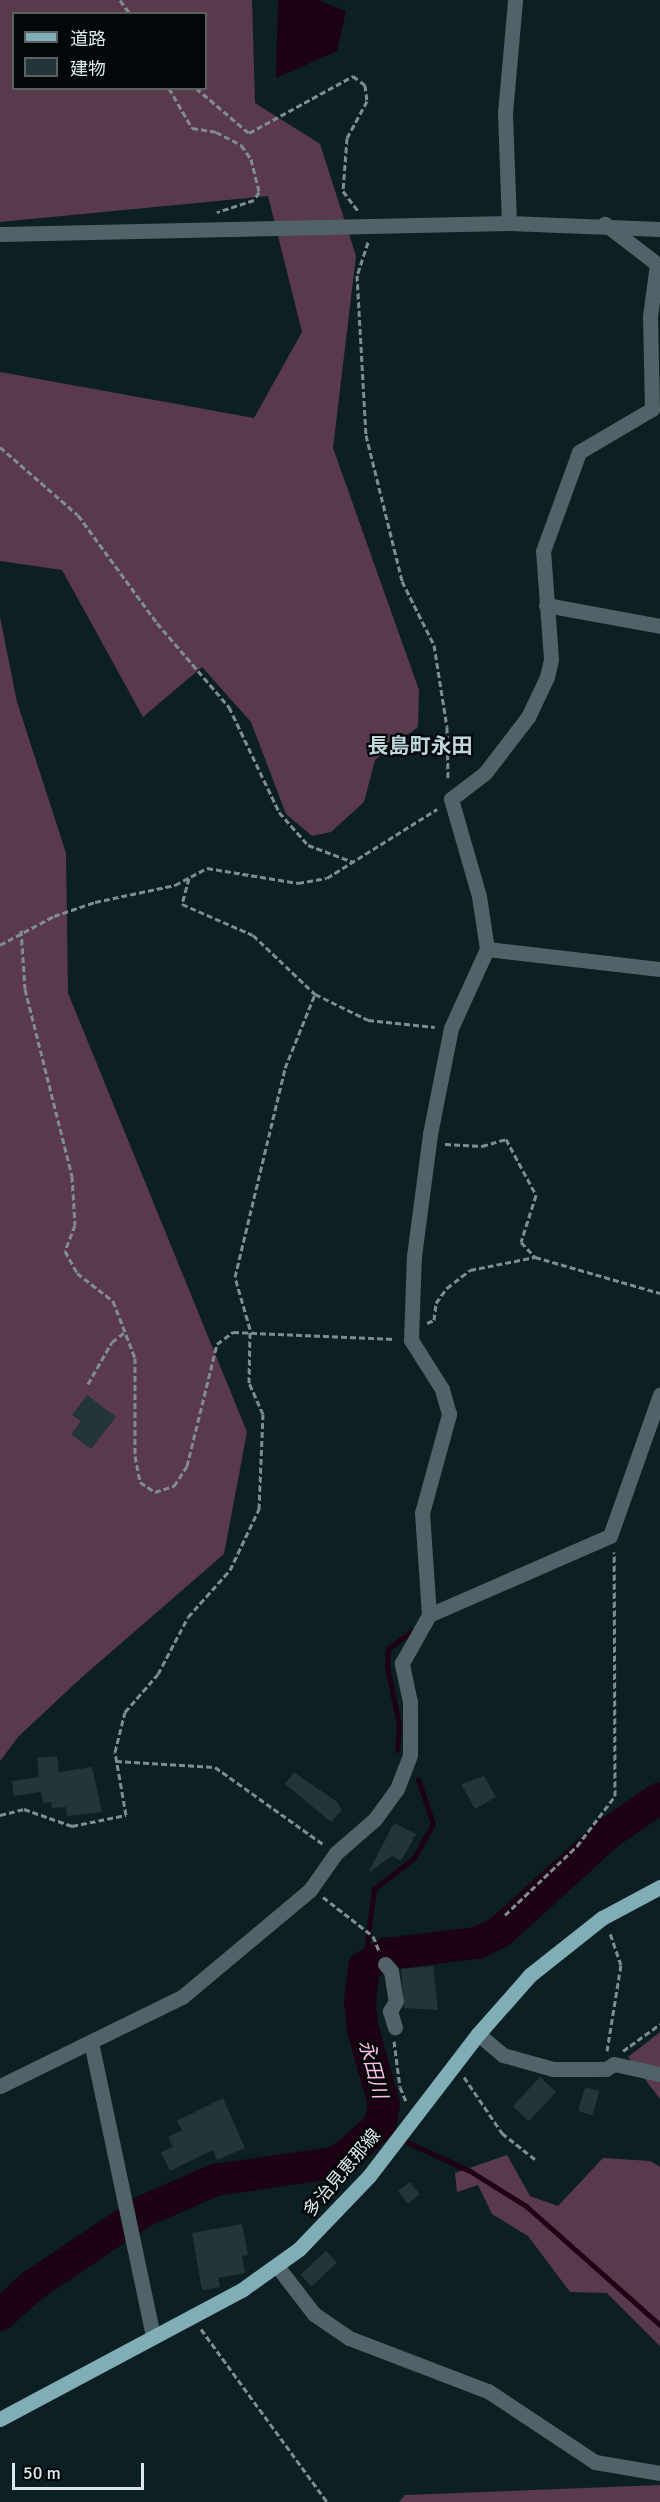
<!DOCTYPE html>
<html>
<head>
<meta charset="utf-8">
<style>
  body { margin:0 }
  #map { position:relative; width:660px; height:2502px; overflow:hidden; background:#0c1f22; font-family:Signika,"Noto Sans JP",sans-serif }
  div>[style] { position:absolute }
  .forest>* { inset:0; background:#5b394d }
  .water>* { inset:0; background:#1d0213 }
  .stream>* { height:5px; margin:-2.5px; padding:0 2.5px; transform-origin:2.5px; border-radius:2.5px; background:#1d0213 }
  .river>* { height:32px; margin:-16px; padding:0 16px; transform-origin:16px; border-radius:16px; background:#1d0213 }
  .building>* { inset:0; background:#223539; transform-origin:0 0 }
  .path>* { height:3px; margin-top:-1.5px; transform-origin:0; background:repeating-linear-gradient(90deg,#7e8d90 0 6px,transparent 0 9px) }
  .minor>* { height:15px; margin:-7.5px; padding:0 7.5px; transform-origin:7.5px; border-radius:7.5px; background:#4f6368 }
  .major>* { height:15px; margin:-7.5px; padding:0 7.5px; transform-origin:7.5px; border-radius:7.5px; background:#81adb6 }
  span { translate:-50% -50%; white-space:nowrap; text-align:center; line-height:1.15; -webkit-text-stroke:4.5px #020709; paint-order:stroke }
  .street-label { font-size:18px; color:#dde8eb }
  .water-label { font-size:20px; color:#ffbfe3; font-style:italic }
  .quarter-label { font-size:21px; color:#bfd6db; font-weight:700 }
  .legend { position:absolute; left:12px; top:12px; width:195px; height:78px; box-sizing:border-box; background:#020709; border:2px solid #5a6163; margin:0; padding:8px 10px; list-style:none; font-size:18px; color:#dde8eb }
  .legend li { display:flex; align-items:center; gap:12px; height:30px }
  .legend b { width:30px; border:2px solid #5a6163 }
  .scale { position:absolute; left:12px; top:2463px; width:132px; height:27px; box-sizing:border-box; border:3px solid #dde8eb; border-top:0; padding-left:8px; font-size:18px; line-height:21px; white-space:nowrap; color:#dde8eb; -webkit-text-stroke:4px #020709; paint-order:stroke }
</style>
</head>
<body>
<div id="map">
  <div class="forest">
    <div style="clip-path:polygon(evenodd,0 0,252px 0,255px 103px,320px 144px,356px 256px,333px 448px,419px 690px,418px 727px,375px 760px,364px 802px,331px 832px,312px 836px,286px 814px,251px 722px,202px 667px,143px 717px,62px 570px,0 561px,0 372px,254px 418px,302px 332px,268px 196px,0 222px,0 0,14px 14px,206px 14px,206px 88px,14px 88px,14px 14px)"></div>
    <div style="clip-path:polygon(0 617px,17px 702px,66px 853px,68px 993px,247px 1432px,224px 1554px,81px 1678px,19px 1736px,0 1761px)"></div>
    <div style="clip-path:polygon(660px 2032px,660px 2099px,628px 2057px)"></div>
    <div style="clip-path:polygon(507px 2155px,530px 2196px,558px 2206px,603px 2158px,650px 2161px,660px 2167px,660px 2346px,607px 2293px,570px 2292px,528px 2236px,492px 2214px,478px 2185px,457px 2192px,455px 2173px)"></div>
    <div style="clip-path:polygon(660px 2485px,660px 2502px,399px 2502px,405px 2495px)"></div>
  </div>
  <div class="water">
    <div style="clip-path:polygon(278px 0,317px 0,346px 11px,337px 51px,276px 78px)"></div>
  </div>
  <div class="stream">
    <div style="left:397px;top:1750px;width:25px;rotate:-85deg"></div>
    <div style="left:399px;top:1725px;width:60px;rotate:-101.5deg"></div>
    <div style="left:387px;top:1666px;width:17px;rotate:-87deg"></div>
    <div style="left:388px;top:1649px;width:31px;rotate:-37deg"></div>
    <div style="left:364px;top:1967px;width:79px;rotate:-82.7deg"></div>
    <div style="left:374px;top:1889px;width:51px;rotate:-37.8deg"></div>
    <div style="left:414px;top:1858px;width:39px;rotate:-61deg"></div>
    <div style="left:433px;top:1824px;width:47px;rotate:-108.4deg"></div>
    <div style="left:376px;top:2128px;width:103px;rotate:24.6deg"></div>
    <div style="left:470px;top:2171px;width:66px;rotate:32deg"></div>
    <div style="left:526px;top:2206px;width:179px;rotate:41.6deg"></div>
  </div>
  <div class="river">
    <div style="left:0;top:2315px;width:43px;rotate:-42.2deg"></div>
    <div style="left:32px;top:2286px;width:133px;rotate:-33.9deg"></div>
    <div style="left:142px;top:2212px;width:80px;rotate:-23.7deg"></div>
    <div style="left:215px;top:2180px;width:119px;rotate:-8.2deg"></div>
    <div style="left:333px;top:2163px;width:16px;rotate:-30deg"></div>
    <div style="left:347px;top:2155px;width:45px;rotate:-42.3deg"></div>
    <div style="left:380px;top:2125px;width:21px;rotate:-79deg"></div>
    <div style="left:384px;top:2104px;width:77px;rotate:-105.8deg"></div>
    <div style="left:363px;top:2030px;width:29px;rotate:-96deg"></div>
    <div style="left:360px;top:2001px;width:34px;rotate:-83deg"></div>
    <div style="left:364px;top:1967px;width:26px;rotate:-31deg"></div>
    <div style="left:386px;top:1954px;width:92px;rotate:-6.9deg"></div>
    <div style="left:477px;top:1943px;width:25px;rotate:-26deg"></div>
    <div style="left:500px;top:1932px;width:149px;rotate:-42.3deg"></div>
    <div style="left:610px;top:1832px;width:60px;rotate:-34.2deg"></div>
  </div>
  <div class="building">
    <div style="clip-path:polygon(87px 1395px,116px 1417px,91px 1449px,71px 1434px,81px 1421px,72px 1415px)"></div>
    <div style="clip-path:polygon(57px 1756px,59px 1772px,92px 1767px,102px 1812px,67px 1816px,66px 1807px,52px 1808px,51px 1802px,43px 1803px,41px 1792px,14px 1796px,12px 1781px,39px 1777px,37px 1758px)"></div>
    <div style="clip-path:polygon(294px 1772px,337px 1802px,342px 1810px,331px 1822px,285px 1784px)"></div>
    <div style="clip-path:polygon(484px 1776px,496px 1797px,475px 1809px,461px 1784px)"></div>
    <div style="clip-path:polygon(394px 1823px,416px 1834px,401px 1861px,392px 1856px,368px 1873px)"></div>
    <div style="clip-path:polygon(433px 1966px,438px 2010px,404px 2008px,401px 1969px)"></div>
    <div style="left:540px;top:2077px;width:22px;height:40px;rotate:43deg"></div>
    <div style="left:585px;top:2087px;width:15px;height:25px;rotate:16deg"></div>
    <div style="clip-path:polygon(223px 2098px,245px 2148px,217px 2160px,213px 2150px,170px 2171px,161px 2152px,173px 2147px,168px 2137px,182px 2130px,177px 2121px)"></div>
    <div style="left:410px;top:2182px;width:16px;height:15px;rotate:52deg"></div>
    <div style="clip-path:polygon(242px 2224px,248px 2255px,242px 2256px,245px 2273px,218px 2278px,220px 2287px,202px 2290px,192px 2233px)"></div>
    <div style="left:326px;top:2251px;width:16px;height:35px;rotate:47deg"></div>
  </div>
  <div class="path">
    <div style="left:120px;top:0;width:17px;rotate:54deg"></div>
    <div style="left:169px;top:88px;width:46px;rotate:60.1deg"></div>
    <div style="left:192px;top:128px;width:24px;rotate:9deg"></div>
    <div style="left:216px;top:132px;width:28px;rotate:27deg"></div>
    <div style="left:241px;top:145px;width:17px;rotate:54deg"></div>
    <div style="left:251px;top:159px;width:34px;rotate:76deg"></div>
    <div style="left:259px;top:192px;width:9px;rotate:122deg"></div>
    <div style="left:254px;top:200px;width:39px;rotate:162deg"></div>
    <div style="left:196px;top:88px;width:70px;rotate:40.3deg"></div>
    <div style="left:249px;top:133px;width:119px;rotate:-28.7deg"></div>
    <div style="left:353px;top:76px;width:15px;rotate:37deg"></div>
    <div style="left:365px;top:85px;width:16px;rotate:83deg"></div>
    <div style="left:367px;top:101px;width:42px;rotate:118.4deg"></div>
    <div style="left:347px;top:138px;width:53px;rotate:94.3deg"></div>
    <div style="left:343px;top:191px;width:25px;rotate:53deg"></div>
    <div style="left:368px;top:242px;width:35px;rotate:108deg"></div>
    <div style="left:357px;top:275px;width:160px;rotate:86.8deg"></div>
    <div style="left:366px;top:435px;width:150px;rotate:76.1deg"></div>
    <div style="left:402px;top:581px;width:72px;rotate:63.4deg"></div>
    <div style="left:434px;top:645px;width:83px;rotate:81deg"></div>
    <div style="left:447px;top:727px;width:53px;rotate:88.9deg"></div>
    <div style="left:0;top:447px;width:103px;rotate:41.1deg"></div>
    <div style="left:78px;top:515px;width:134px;rotate:53.8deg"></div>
    <div style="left:157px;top:623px;width:111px;rotate:49.4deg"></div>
    <div style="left:229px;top:707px;width:116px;rotate:64.5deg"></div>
    <div style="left:279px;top:812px;width:44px;rotate:48.7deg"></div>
    <div style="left:308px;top:845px;width:48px;rotate:20.7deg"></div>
    <div style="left:189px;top:878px;width:27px;rotate:105deg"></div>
    <div style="left:182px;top:904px;width:77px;rotate:23.6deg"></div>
    <div style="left:253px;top:935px;width:86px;rotate:43.6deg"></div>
    <div style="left:315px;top:994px;width:59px;rotate:26.1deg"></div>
    <div style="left:368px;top:1020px;width:67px;rotate:6deg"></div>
    <div style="left:21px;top:930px;width:59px;rotate:86.1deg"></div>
    <div style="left:25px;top:989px;width:193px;rotate:75.9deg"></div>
    <div style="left:72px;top:1176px;width:49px;rotate:86.5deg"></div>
    <div style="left:75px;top:1225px;width:28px;rotate:111deg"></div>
    <div style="left:65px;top:1251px;width:25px;rotate:61deg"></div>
    <div style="left:77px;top:1273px;width:46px;rotate:37.9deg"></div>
    <div style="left:113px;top:1301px;width:61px;rotate:68.9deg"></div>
    <div style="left:135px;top:1358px;width:98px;rotate:90deg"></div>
    <div style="left:135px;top:1456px;width:26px;rotate:79deg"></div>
    <div style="left:140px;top:1482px;width:18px;rotate:34deg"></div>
    <div style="left:155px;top:1492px;width:20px;rotate:-18deg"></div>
    <div style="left:174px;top:1486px;width:24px;rotate:-57deg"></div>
    <div style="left:187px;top:1466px;width:126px;rotate:-76.2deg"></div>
    <div style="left:217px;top:1344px;width:20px;rotate:-37deg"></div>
    <div style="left:233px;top:1332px;width:162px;rotate:2.5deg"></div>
    <div style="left:0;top:945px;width:61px;rotate:-28.2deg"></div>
    <div style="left:54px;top:916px;width:43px;rotate:-18.9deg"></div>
    <div style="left:95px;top:902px;width:82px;rotate:-12deg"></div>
    <div style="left:175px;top:885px;width:36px;rotate:-28deg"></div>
    <div style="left:207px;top:868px;width:92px;rotate:9.4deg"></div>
    <div style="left:298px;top:883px;width:29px;rotate:-10deg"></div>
    <div style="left:327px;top:878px;width:130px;rotate:-32.1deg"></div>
    <div style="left:445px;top:1144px;width:37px;rotate:3deg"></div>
    <div style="left:482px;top:1146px;width:25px;rotate:-16deg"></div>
    <div style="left:506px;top:1139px;width:64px;rotate:61.8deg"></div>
    <div style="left:536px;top:1195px;width:49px;rotate:107.7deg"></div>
    <div style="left:521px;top:1242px;width:21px;rotate:47deg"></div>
    <div style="left:427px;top:1323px;width:8px;rotate:-23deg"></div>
    <div style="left:434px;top:1320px;width:17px;rotate:-83deg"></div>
    <div style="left:436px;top:1303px;width:19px;rotate:-54deg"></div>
    <div style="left:447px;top:1288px;width:29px;rotate:-38deg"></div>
    <div style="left:470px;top:1270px;width:66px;rotate:-11.3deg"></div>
    <div style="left:535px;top:1257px;width:130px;rotate:16.1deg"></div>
    <div style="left:88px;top:1384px;width:48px;rotate:-60.3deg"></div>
    <div style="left:112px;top:1342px;width:16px;rotate:-38deg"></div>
    <div style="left:116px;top:1761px;width:99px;rotate:3.5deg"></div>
    <div style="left:215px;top:1767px;width:133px;rotate:35.5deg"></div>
    <div style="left:0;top:1815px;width:25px;rotate:-14deg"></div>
    <div style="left:24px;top:1809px;width:51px;rotate:19.5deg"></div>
    <div style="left:72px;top:1826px;width:55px;rotate:-11.5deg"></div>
    <div style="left:126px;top:1815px;width:64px;rotate:-99.9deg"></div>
    <div style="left:115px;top:1752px;width:41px;rotate:-76deg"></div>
    <div style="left:125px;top:1712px;width:50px;rotate:-49deg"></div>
    <div style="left:158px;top:1674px;width:64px;rotate:-62.2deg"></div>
    <div style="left:188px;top:1617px;width:63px;rotate:-48.2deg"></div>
    <div style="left:230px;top:1570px;width:68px;rotate:-64.6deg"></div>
    <div style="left:259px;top:1509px;width:95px;rotate:-87.6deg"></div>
    <div style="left:263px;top:1414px;width:34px;rotate:-114deg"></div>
    <div style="left:249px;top:1383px;width:54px;rotate:-88.9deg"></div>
    <div style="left:250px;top:1329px;width:54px;rotate:-106.1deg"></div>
    <div style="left:235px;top:1277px;width:215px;rotate:-76.5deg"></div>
    <div style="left:285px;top:1068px;width:80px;rotate:-67.9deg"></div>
    <div style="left:323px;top:1897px;width:63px;rotate:38deg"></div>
    <div style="left:373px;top:1936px;width:16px;rotate:68deg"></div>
    <div style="left:505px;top:1915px;width:100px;rotate:-43.8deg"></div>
    <div style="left:577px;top:1846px;width:63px;rotate:-52.8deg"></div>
    <div style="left:615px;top:1796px;width:244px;rotate:-90.2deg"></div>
    <div style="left:394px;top:2041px;width:46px;rotate:82.6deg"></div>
    <div style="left:400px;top:2087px;width:15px;rotate:67deg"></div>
    <div style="left:607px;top:2051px;width:87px;rotate:-80.8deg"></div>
    <div style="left:621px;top:1965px;width:34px;rotate:-109deg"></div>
    <div style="left:623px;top:2051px;width:46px;rotate:-36.1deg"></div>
    <div style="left:464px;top:2077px;width:68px;rotate:55.8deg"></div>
    <div style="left:502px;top:2133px;width:43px;rotate:38.5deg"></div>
    <div style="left:201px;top:2329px;width:214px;rotate:53.9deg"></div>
  </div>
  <div class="minor">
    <div style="left:509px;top:223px;width:110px;rotate:-92.1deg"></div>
    <div style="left:505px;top:113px;width:113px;rotate:-84.9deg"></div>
    <div style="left:0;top:234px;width:509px;rotate:-1.24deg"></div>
    <div style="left:509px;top:223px;width:151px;rotate:2.3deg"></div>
    <div style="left:546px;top:605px;width:116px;rotate:10.4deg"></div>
    <div style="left:487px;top:949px;width:174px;rotate:6.6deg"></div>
    <div style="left:429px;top:1615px;width:102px;rotate:-93.9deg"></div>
    <div style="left:422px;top:1513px;width:103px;rotate:-74.7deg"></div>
    <div style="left:449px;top:1414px;width:26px;rotate:-106deg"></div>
    <div style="left:442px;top:1389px;width:58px;rotate:-122.3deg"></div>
    <div style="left:411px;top:1340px;width:84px;rotate:-88deg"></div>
    <div style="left:414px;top:1256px;width:123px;rotate:-82.5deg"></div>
    <div style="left:430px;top:1134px;width:108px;rotate:-78.8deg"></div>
    <div style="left:451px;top:1028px;width:87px;rotate:-65.5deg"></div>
    <div style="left:487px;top:949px;width:54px;rotate:-98.6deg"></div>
    <div style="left:479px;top:896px;width:101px;rotate:-106.1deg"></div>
    <div style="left:451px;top:799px;width:43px;rotate:-37.4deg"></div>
    <div style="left:485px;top:773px;width:71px;rotate:-52.5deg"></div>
    <div style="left:528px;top:717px;width:44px;rotate:-64.6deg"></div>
    <div style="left:547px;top:677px;width:18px;rotate:-77deg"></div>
    <div style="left:551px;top:659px;width:108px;rotate:-94.2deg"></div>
    <div style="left:543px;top:551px;width:105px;rotate:-70deg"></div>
    <div style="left:579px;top:452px;width:85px;rotate:-30.5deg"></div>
    <div style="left:652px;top:409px;width:93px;rotate:-91.2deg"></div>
    <div style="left:650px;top:316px;width:52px;rotate:-82.3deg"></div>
    <div style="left:657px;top:264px;width:66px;rotate:-142.4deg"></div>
    <div style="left:385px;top:1964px;width:9px;rotate:49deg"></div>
    <div style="left:391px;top:1971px;width:30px;rotate:81deg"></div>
    <div style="left:396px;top:2001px;width:12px;rotate:121deg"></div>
    <div style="left:390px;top:2011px;width:17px;rotate:73deg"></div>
    <div style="left:478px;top:2034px;width:33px;rotate:40deg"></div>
    <div style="left:503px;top:2055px;width:52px;rotate:15.6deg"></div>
    <div style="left:553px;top:2069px;width:53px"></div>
    <div style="left:606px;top:2069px;width:9px;rotate:-32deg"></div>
    <div style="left:614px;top:2064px;width:47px;rotate:12.3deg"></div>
    <div style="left:91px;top:2042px;width:300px;rotate:78.1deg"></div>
    <div style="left:0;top:2086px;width:203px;rotate:-26.1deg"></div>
    <div style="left:182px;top:1997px;width:167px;rotate:-39.9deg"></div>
    <div style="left:310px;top:1890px;width:45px;rotate:-54.9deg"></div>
    <div style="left:336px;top:1853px;width:52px;rotate:-41.1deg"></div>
    <div style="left:375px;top:1819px;width:37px;rotate:-54deg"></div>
    <div style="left:397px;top:1789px;width:36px;rotate:-69deg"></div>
    <div style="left:410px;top:1755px;width:53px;rotate:-90deg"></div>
    <div style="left:410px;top:1702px;width:40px;rotate:-102deg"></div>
    <div style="left:402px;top:1663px;width:55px;rotate:-60.6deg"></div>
    <div style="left:429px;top:1615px;width:197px;rotate:-23.6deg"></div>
    <div style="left:610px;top:1536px;width:150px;rotate:-70.5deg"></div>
    <div style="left:277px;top:2266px;width:61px;rotate:52.4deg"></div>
    <div style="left:314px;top:2314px;width:42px;rotate:34.4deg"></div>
    <div style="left:349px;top:2338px;width:149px;rotate:20.9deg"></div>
    <div style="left:488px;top:2391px;width:128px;rotate:33.6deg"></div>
    <div style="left:595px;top:2462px;width:66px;rotate:9.6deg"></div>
  </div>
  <div class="major">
    <div style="left:0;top:2419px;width:276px;rotate:-28.1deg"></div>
    <div style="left:243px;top:2289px;width:69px;rotate:-35.5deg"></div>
    <div style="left:299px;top:2249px;width:101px;rotate:-46.2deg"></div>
    <div style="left:369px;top:2176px;width:179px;rotate:-52.5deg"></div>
    <div style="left:478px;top:2034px;width:79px;rotate:-48.6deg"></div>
    <div style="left:530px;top:1975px;width:92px;rotate:-38.4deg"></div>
    <div style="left:602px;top:1918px;width:66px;rotate:-28.1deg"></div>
  </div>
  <div class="street-label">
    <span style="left:342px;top:2173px;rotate:-50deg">多治見恵那線</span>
  </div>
  <div class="water-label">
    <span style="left:373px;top:2069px;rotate:75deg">永田川</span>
  </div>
  <div class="quarter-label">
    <span style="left:420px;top:746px">長島町永田</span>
  </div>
  <ul class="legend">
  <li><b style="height:8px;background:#81adb6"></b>道路</li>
  <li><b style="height:16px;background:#223539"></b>建物</li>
  </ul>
  <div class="scale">50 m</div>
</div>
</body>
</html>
